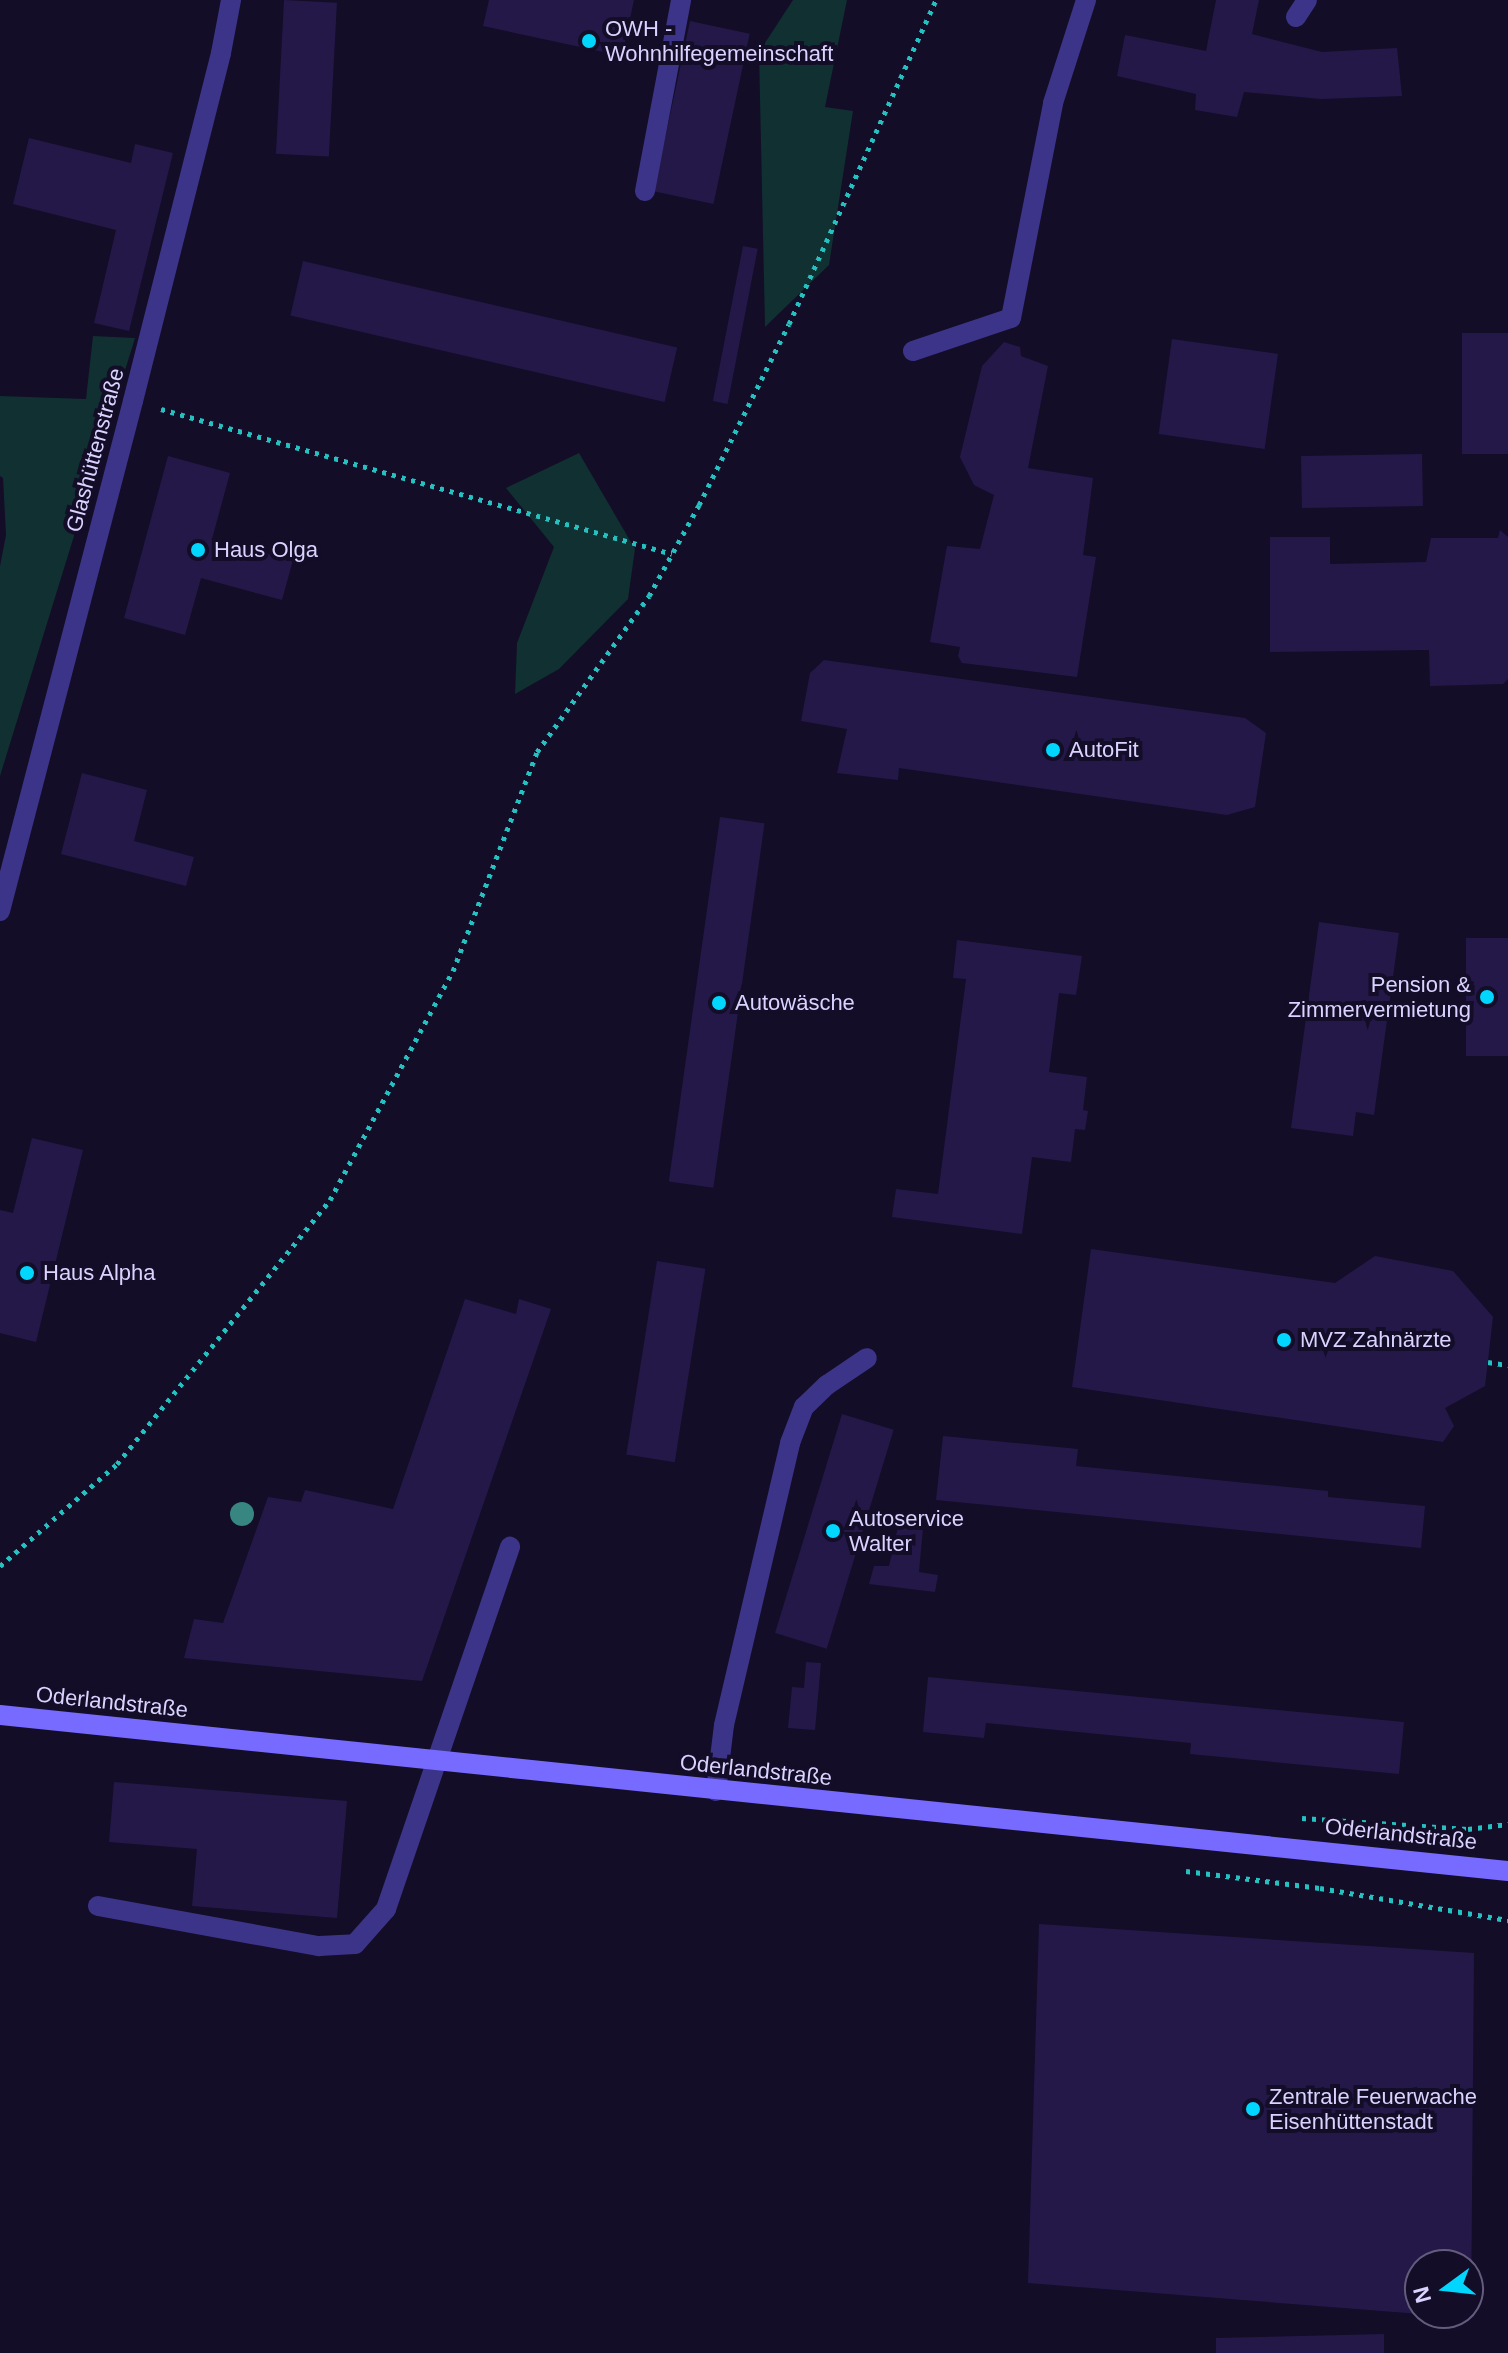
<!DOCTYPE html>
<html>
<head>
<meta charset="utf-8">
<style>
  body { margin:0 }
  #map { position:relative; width:1508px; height:2353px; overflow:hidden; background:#130d27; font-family:Arial,sans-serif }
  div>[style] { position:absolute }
  .green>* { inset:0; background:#103031 }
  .building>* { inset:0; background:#241849; transform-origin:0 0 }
  .path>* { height:5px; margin-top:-2.5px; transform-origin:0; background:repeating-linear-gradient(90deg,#25c0c0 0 4px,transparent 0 10px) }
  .lane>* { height:20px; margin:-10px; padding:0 10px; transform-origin:10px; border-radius:10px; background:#3c3489 }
  .street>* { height:20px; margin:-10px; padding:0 10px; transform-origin:10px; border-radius:10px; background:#3c3489 }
  .secondary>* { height:20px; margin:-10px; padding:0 10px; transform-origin:10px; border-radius:10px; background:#766aff }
  .trees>* { width:24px; height:24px; margin:-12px; border-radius:50%; background:#378682 }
  .dots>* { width:22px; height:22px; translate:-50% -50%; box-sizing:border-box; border:4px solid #130d27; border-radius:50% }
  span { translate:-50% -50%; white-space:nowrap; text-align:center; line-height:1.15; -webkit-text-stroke:8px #130d27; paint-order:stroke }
  .poi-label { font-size:22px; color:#dad3ff }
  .left { translate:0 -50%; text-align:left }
  .right { translate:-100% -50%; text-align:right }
  .street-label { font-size:22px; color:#dad3ff }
  .north { position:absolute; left:1404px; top:2249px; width:80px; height:80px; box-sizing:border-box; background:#130d27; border:2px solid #635c7d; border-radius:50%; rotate:255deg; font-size:22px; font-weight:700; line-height:32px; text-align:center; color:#dad3ff }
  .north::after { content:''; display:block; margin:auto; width:28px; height:36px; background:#00d6fe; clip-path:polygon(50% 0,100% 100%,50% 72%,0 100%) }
</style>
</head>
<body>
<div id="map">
  <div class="green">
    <div style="clip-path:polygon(793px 0,847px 0,825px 107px,853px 111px,829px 265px,765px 327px,759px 52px)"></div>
    <div style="clip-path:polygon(93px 336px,135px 338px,0 776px,0 566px,6px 535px,3px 478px,0 476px,0 396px,86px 399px)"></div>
    <div style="clip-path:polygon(579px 453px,635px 549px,628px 599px,559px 669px,515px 694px,517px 643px,554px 547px,506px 488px)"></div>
  </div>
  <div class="building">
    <div style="left:284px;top:0;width:53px;height:154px;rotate:3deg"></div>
    <div style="clip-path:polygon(489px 0,634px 0,622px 56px,483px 26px)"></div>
    <div style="clip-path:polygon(1216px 0,1259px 0,1252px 34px,1322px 52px,1397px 48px,1402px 96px,1321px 99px,1244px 92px,1237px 117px,1195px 110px,1196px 94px,1117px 76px,1125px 35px,1206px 51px)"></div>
    <div style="left:690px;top:21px;width:61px;height:174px;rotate:12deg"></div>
    <div style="clip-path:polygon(29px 138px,131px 163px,135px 144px,173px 153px,129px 331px,94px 323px,116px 230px,13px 204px)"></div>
    <div style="left:743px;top:246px;width:15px;height:158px;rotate:11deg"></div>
    <div style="left:303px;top:261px;width:384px;height:56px;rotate:13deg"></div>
    <div style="left:1462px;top:333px;width:46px;height:121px"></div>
    <div style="left:1172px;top:339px;width:107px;height:96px;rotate:8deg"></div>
    <div style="clip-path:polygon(1004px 342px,1020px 347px,1021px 356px,1048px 366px,1028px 468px,1093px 478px,1083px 555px,1096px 557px,1077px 677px,962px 663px,958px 656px,960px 647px,930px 642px,947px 546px,980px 549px,994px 495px,974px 485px,960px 457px,982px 366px)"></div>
    <div style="left:1422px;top:454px;width:52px;height:121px;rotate:89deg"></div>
    <div style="clip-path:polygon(168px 456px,230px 473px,212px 539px,293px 560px,282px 600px,201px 578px,185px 635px,124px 618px)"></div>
    <div style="clip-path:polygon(1500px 530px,1508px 537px,1508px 679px,1503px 684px,1430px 686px,1429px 650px,1270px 652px,1270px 537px,1330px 537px,1330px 564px,1426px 562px,1431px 538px,1498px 538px)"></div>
    <div style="clip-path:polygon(824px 660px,1245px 718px,1266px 733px,1255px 807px,1227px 815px,899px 768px,898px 780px,837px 773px,847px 729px,801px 721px,810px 673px)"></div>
    <div style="clip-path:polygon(82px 773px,147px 790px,134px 841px,194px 857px,186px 886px,61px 854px)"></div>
    <div style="left:720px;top:817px;width:45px;height:368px;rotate:8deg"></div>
    <div style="clip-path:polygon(1319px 922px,1399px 933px,1374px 1115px,1356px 1112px,1353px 1136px,1291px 1128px)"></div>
    <div style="left:1466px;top:938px;width:42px;height:118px"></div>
    <div style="clip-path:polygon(957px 940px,1082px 956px,1076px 995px,1059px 993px,1049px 1072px,1087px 1077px,1083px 1110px,1088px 1111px,1085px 1130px,1075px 1129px,1071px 1162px,1032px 1157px,1022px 1234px,892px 1217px,896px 1189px,938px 1194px,966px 979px,953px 978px)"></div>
    <div style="clip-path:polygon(32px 1138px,83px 1150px,36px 1342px,0 1333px,0 1210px,13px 1213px)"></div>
    <div style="clip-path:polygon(1091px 1249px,1335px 1283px,1375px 1256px,1453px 1271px,1493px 1317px,1485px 1386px,1445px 1408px,1454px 1426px,1443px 1442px,1072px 1387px)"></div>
    <div style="left:657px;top:1261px;width:49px;height:196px;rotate:9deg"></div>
    <div style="clip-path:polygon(465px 1299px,516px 1314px,519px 1299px,551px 1309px,422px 1681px,184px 1658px,194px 1619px,223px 1623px,268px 1497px,301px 1502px,305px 1490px,393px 1509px)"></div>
    <div style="left:842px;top:1414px;width:54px;height:229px;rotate:17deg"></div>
    <div style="clip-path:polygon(943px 1436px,1078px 1449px,1076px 1466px,1328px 1491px,1328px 1497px,1425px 1506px,1421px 1548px,936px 1500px)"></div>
    <div style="clip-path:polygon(901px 1514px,924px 1517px,919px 1572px,938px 1575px,935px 1592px,869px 1584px,874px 1566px,889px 1566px)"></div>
    <div style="clip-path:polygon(806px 1662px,821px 1663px,815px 1730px,788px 1728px,792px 1687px,804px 1688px)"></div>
    <div style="clip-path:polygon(928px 1677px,1404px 1722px,1399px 1774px,1190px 1754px,1191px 1743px,986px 1723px,984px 1738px,923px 1732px)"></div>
    <div style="clip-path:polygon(114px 1782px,347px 1801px,337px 1918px,192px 1906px,197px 1849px,109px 1842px)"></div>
    <div style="clip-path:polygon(1039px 1924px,1474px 1953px,1471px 2318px,1441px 2315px,1468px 2313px,1468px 2265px,1420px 2265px,1420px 2314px,1028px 2283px)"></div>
    <div style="clip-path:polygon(1384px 2334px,1384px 2353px,1216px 2353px,1216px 2338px)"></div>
  </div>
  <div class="path">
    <div style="left:161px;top:409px;width:531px;rotate:15.84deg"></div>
    <div style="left:1488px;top:1362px;width:20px;rotate:9deg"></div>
    <div style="left:0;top:1566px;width:155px;rotate:-41.1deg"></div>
    <div style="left:117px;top:1464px;width:339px;rotate:-51.1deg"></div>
    <div style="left:330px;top:1200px;width:260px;rotate:-61.8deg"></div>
    <div style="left:453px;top:971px;width:235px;rotate:-69deg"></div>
    <div style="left:537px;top:752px;width:192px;rotate:-54.3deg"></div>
    <div style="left:649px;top:596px;width:104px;rotate:-61.2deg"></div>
    <div style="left:699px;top:505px;width:202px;rotate:-63.6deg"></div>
    <div style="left:789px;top:324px;width:356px;rotate:-65.6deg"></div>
    <div style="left:1302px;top:1818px;width:166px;rotate:3.8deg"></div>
    <div style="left:1468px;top:1829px;width:40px;rotate:-7.1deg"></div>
    <div style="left:1186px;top:1871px;width:135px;rotate:7.2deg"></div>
    <div style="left:1320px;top:1888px;width:191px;rotate:9.7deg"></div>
  </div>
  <div class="lane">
    <div style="left:1296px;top:17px;width:20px;rotate:-57deg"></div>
    <div style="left:645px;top:191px;width:194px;rotate:-79.3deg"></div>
    <div style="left:913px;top:351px;width:103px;rotate:-18.6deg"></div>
    <div style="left:1011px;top:318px;width:219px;rotate:-78.9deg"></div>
    <div style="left:1053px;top:103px;width:108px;rotate:-72.2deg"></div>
    <div style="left:716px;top:1791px;width:66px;rotate:-83.1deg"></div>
    <div style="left:724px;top:1725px;width:290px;rotate:-76.8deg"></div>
    <div style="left:790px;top:1443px;width:39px;rotate:-69deg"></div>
    <div style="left:804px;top:1407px;width:32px;rotate:-44deg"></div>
    <div style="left:827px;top:1385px;width:48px;rotate:-34deg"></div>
    <div style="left:98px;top:1906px;width:225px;rotate:10.3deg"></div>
    <div style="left:319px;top:1946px;width:36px;rotate:-3deg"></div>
    <div style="left:355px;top:1944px;width:47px;rotate:-48.5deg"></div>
    <div style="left:386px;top:1909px;width:383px;rotate:-71.1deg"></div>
  </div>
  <div class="street">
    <div style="left:0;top:911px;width:527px;rotate:-75.38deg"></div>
    <div style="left:133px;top:401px;width:359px;rotate:-75.8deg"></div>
    <div style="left:221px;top:53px;width:54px;rotate:-79.3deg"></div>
  </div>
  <div class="secondary">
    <div style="left:0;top:1715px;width:1516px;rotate:5.91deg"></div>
  </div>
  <div class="trees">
    <div style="left:242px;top:1514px"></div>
  </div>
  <div class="dots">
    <div style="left:589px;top:41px;background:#00d6fe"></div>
    <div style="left:198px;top:550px;background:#00d6fe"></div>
    <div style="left:1053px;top:750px;background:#00d6fe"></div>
    <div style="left:1487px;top:997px;background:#00d6fe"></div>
    <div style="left:719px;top:1003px;background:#00d6fe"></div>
    <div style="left:27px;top:1273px;background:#00d6fe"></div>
    <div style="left:1284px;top:1340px;background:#00d6fe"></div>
    <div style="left:833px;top:1531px;background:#00d6fe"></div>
    <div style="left:1253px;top:2109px;background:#00d6fe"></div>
  </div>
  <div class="poi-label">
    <span class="left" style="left:605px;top:41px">OWH -<br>Wohnhilfegemeinschaft</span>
    <span class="left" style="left:214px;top:550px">Haus Olga</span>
    <span class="left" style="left:1069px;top:750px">AutoFit</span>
    <span class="right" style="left:1471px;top:997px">Pension &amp;<br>Zimmervermietung</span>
    <span class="left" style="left:735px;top:1003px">Autowäsche</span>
    <span class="left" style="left:43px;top:1273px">Haus Alpha</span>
    <span class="left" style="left:1300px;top:1340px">MVZ Zahnärzte</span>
    <span class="left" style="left:849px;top:1531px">Autoservice<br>Walter</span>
    <span class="left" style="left:1269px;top:2109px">Zentrale Feuerwache<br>Eisenhüttenstadt</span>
  </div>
  <div class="street-label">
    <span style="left:95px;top:450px;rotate:-75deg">Glashüttenstraße</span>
    <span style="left:112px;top:1702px;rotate:6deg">Oderlandstraße</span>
    <span style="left:756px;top:1770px;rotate:6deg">Oderlandstraße</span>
    <span style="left:1401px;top:1834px;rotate:6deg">Oderlandstraße</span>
  </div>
  <div class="north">N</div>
</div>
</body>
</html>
